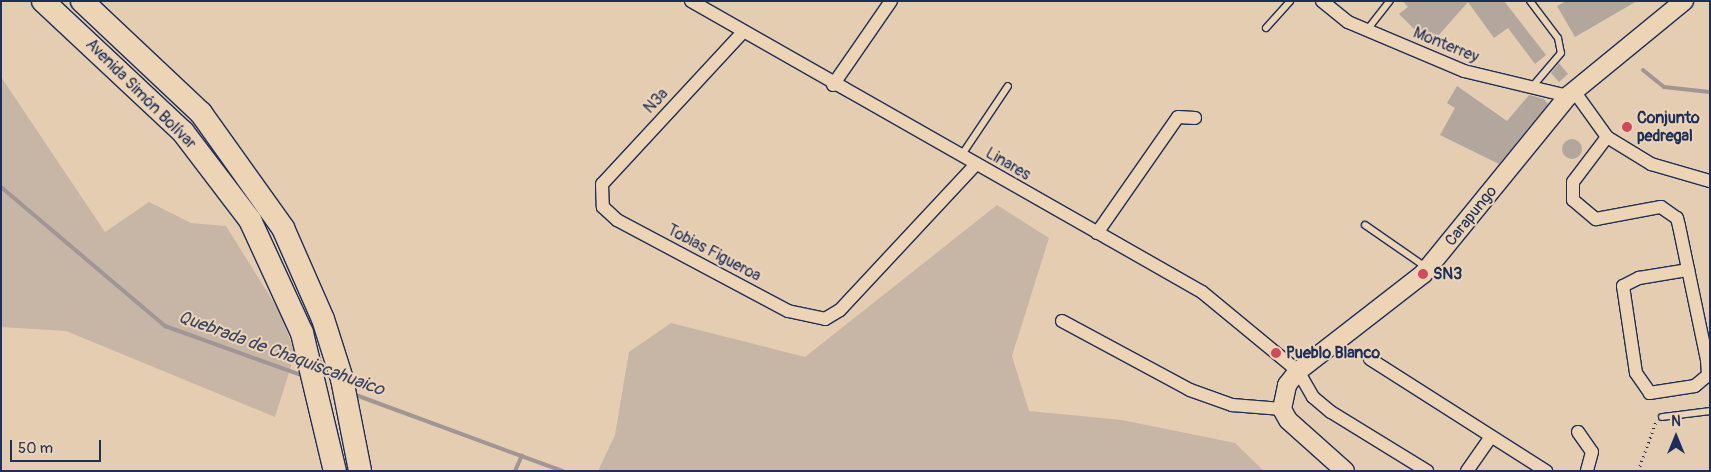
<!DOCTYPE html>
<html>
<head>
<meta charset="utf-8">
<style>
  body { margin:0 }
  #map { position:relative; width:1711px; height:472px; overflow:hidden; background:#e5cdb2; font-family:Pangolin,sans-serif }
  div>[style] { position:absolute }
  .green>* { inset:0; background:#c7b6a5 }
  .stream>* { height:4px; margin:-2px; padding:0 2px; transform-origin:2px; border-radius:2px; background:#a09695 }
  .building>* { inset:0; background:#b2a69d }
  .round { border-radius:50% }
  .path>* { height:2.5px; margin-top:-1.25px; transform-origin:0; background:repeating-linear-gradient(90deg,#1b2f5e 0 1px,transparent 0 5px) }
  .roads { filter:drop-shadow(1px 0 #1b2f5e) drop-shadow(-1px 0 #1b2f5e) drop-shadow(0 1px #1b2f5e) drop-shadow(0 -1px #1b2f5e) }
  .lane>* { height:6px; margin:-3px; padding:0 3px; transform-origin:3px; border-radius:3px; background:#edd4b5 }
  .street>* { height:12px; margin:-6px; padding:0 6px; transform-origin:6px; border-radius:6px; background:#edd4b5 }
  .secondary>* { height:18px; margin:-9px; padding:0 9px; transform-origin:9px; border-radius:9px; background:#edd4b5 }
  .highway>* { height:22px; margin:-11px; padding:0 11px; transform-origin:11px; border-radius:11px; background:#edd4b5 }
  .dots>* { width:14px; height:14px; translate:-50% -50%; box-sizing:border-box; border:2px solid #edd4b5; border-radius:50% }
  span { translate:-50% -50%; white-space:nowrap; text-align:center; line-height:1.15; -webkit-text-stroke:4px #edd4b5; paint-order:stroke }
  .street-label { font-size:16px; color:#1b2f5e }
  .poi-label { font-size:16px; color:#1b2f5e; font-weight:700 }
  .left { translate:0 -50%; text-align:left }
  .water-label { font-size:18px; color:#364469; font-style:italic }
  .frame { position:absolute; inset:0; border:2px solid #1b2f5e; pointer-events:none }
  .north { position:absolute; left:1651px; top:412px; width:50px; height:50px; -webkit-text-stroke:4px #edd4b5; paint-order:stroke; rotate:0deg; font-size:14px; font-weight:700; line-height:20px; text-align:center; color:#1b2f5e }
  .north::after { content:''; display:block; margin:auto; width:18px; height:22px; background:#1b2f5e; clip-path:polygon(50% 0,100% 100%,50% 72%,0 100%) }
  .scale { position:absolute; left:10px; top:440px; width:91px; height:22px; box-sizing:border-box; border:2px solid #1b2f5e; border-top:0; padding-left:6px; font-size:15px; line-height:18px; white-space:nowrap; color:#1b2f5e; -webkit-text-stroke:4px #edd4b5; paint-order:stroke }
</style>
</head>
<body>
<div id="map">
  <div class="green">
    <div style="clip-path:polygon(1px 77px,105px 232px,149px 202px,191px 223px,226px 226px,281px 314px,295px 354px,275px 417px,66px 331px,1px 327px)"></div>
    <div style="clip-path:polygon(997px 205px,1049px 238px,1012px 356px,1029px 411px,1122px 420px,1235px 443px,1264px 471px,598px 471px,615px 435px,629px 352px,671px 323px,805px 357px)"></div>
  </div>
  <div class="stream">
    <div style="left:1643px;top:70px;width:27px;rotate:39deg"></div>
    <div style="left:1664px;top:87px;width:46px;rotate:6.2deg"></div>
    <div style="left:1px;top:187px;width:215px;rotate:40.3deg"></div>
    <div style="left:165px;top:326px;width:148px;rotate:19.8deg"></div>
    <div style="left:353px;top:394px;width:223px;rotate:20.2deg"></div>
    <div style="left:515px;top:471px;width:17px;rotate:-66deg"></div>
  </div>
  <div class="building">
    <div style="clip-path:polygon(1403px 1px,1504px 1px,1546px 55px,1535px 64px,1508px 28px,1494px 38px,1468px 2px,1430px 45px,1399px 14px,1408px 7px)"></div>
    <div style="clip-path:polygon(1566px 1px,1637px 1px,1575px 37px,1557px 6px)"></div>
    <div style="clip-path:polygon(1559px 63px,1568px 74px,1559px 82px,1551px 73px)"></div>
    <div style="clip-path:polygon(1457px 86px,1507px 121px,1529px 95px,1544px 99px,1548px 104px,1499px 164px,1440px 135px,1455px 108px,1447px 103px)"></div>
    <div class="round" style="left:1562px;top:139px;width:20px;height:20px"></div>
  </div>
  <div class="path">
    <div style="left:1638px;top:471px;width:53px;rotate:-70.2deg"></div>
  </div>
  <div class="roads">
    <div class="lane">
      <div style="left:1530px;top:1px;width:46px;rotate:52.9deg"></div>
      <div style="left:1558px;top:38px;width:15px;rotate:79deg"></div>
      <div style="left:1561px;top:53px;width:45px;rotate:130.5deg"></div>
      <div style="left:1266px;top:28px;width:36px;rotate:-48deg"></div>
      <div style="left:1367px;top:30px;width:37px;rotate:-52deg"></div>
      <div style="left:961px;top:156px;width:84px;rotate:-56.1deg"></div>
      <div style="left:1365px;top:225px;width:75px;rotate:34.7deg"></div>
      <div style="left:1662px;top:417px;width:48px;rotate:-7.1deg"></div>
    </div>
    <div class="street">
      <div style="left:691px;top:1px;width:588px;rotate:29.66deg"></div>
      <div style="left:1202px;top:292px;width:124px;rotate:39.5deg"></div>
      <div style="left:1298px;top:371px;width:30px;rotate:60deg"></div>
      <div style="left:1313px;top:397px;width:23px;rotate:40deg"></div>
      <div style="left:1331px;top:412px;width:113px;rotate:31.6deg"></div>
      <div style="left:1322px;top:1px;width:33px;rotate:39deg"></div>
      <div style="left:1348px;top:22px;width:126px;rotate:22.9deg"></div>
      <div style="left:1464px;top:71px;width:107px;rotate:13.5deg"></div>
      <div style="left:743px;top:32px;width:207px;rotate:132.8deg"></div>
      <div style="left:602px;top:184px;width:23px;rotate:88deg"></div>
      <div style="left:603px;top:207px;width:19px;rotate:43deg"></div>
      <div style="left:617px;top:220px;width:194px;rotate:28deg"></div>
      <div style="left:788px;top:311px;width:38px;rotate:12deg"></div>
      <div style="left:825px;top:319px;width:17px;rotate:-31deg"></div>
      <div style="left:840px;top:310px;width:200px;rotate:-47deg"></div>
      <div style="left:833px;top:85px;width:102px;rotate:-55.4deg"></div>
      <div style="left:1574px;top:91px;width:57px;rotate:54.3deg"></div>
      <div style="left:1607px;top:137px;width:52px;rotate:31.5deg"></div>
      <div style="left:1651px;top:164px;width:61px;rotate:16.1deg"></div>
      <div style="left:1607px;top:137px;width:56px;rotate:127.1deg"></div>
      <div style="left:1573px;top:182px;width:18px;rotate:90deg"></div>
      <div style="left:1573px;top:200px;width:30px;rotate:40deg"></div>
      <div style="left:1596px;top:219px;width:66px;rotate:-10.5deg"></div>
      <div style="left:1661px;top:207px;width:19px;rotate:35deg"></div>
      <div style="left:1677px;top:218px;width:8px;rotate:76deg"></div>
      <div style="left:1679px;top:226px;width:137px;rotate:78.2deg"></div>
      <div style="left:1707px;top:360px;width:15px;rotate:86deg"></div>
      <div style="left:1708px;top:375px;width:17px;rotate:140deg"></div>
      <div style="left:1695px;top:386px;width:46px;rotate:171.2deg"></div>
      <div style="left:1650px;top:393px;width:24px;rotate:-125deg"></div>
      <div style="left:1636px;top:373px;width:88px;rotate:-98.5deg"></div>
      <div style="left:1623px;top:286px;width:18px;rotate:-27deg"></div>
      <div style="left:1639px;top:278px;width:50px;rotate:-9.3deg"></div>
      <div style="left:1097px;top:233px;width:141px;rotate:-55.1deg"></div>
      <div style="left:1178px;top:117px;width:17px;rotate:3deg"></div>
      <div style="left:1062px;top:321px;width:145px;rotate:28.3deg"></div>
      <div style="left:1190px;top:390px;width:45px;rotate:19.7deg"></div>
      <div style="left:1232px;top:405px;width:50px;rotate:4.6deg"></div>
      <div style="left:1370px;top:359px;width:209px;rotate:32.5deg"></div>
      <div style="left:1578px;top:432px;width:24px;rotate:55deg"></div>
      <div style="left:1592px;top:452px;width:20px;rotate:105deg"></div>
      <div style="left:1467px;top:471px;width:40px;rotate:-55.1deg"></div>
    </div>
    <div class="secondary">
      <div style="left:1345px;top:471px;width:76px;rotate:-138.2deg"></div>
      <div style="left:1288px;top:420px;width:13px;rotate:-119deg"></div>
      <div style="left:1282px;top:409px;width:25px;rotate:-78deg"></div>
      <div style="left:1287px;top:385px;width:18px;rotate:-52deg"></div>
      <div style="left:1298px;top:371px;width:158px;rotate:-37.8deg"></div>
      <div style="left:1423px;top:274px;width:230px;rotate:-50.8deg"></div>
      <div style="left:1568px;top:96px;width:150px;rotate:-39.3deg"></div>
    </div>
    <div class="highway">
      <div style="left:43px;top:1px;width:192px;rotate:43.1deg"></div>
      <div style="left:183px;top:132px;width:111px;rotate:52.7deg"></div>
      <div style="left:250px;top:220px;width:124px;rotate:65.3deg"></div>
      <div style="left:302px;top:333px;width:142px;rotate:76.6deg"></div>
      <div style="left:82px;top:1px;width:163px;rotate:43.3deg"></div>
      <div style="left:201px;top:113px;width:141px;rotate:54.5deg"></div>
      <div style="left:283px;top:228px;width:99px;rotate:66.3deg"></div>
      <div style="left:323px;top:319px;width:63px;rotate:72.4deg"></div>
      <div style="left:342px;top:379px;width:94px;rotate:78.9deg"></div>
    </div>
  </div>
  <div class="dots">
    <div style="left:1627px;top:127px;background:#d1495b"></div>
    <div style="left:1423px;top:274px;background:#d1495b"></div>
    <div style="left:1276px;top:353px;background:#d1495b"></div>
  </div>
  <div class="street-label">
    <span style="left:1446px;top:45px;rotate:22deg">Monterrey</span>
    <span style="left:141px;top:94px;rotate:45deg">Avenida Simón Bolívar</span>
    <span style="left:656px;top:101px;rotate:-47deg">N3a</span>
    <span style="left:1008px;top:164px;rotate:30deg">Linares</span>
    <span style="left:1471px;top:216px;rotate:-51deg">Carapungo</span>
    <span style="left:714px;top:253px;rotate:28deg">Tobias Figueroa</span>
  </div>
  <div class="poi-label">
    <span class="left" style="left:1637px;top:127px">Conjunto<br>pedregal</span>
    <span class="left" style="left:1433px;top:274px">SN3</span>
    <span class="left" style="left:1286px;top:353px">Pueblo Blanco</span>
  </div>
  <div class="water-label">
    <span style="left:281px;top:354px;rotate:20deg">Quebrada de Chaquiscahuaico</span>
  </div>
  <div class="frame"></div>
  <div class="north">N</div>
  <div class="scale">50 m</div>
</div>
</body>
</html>
